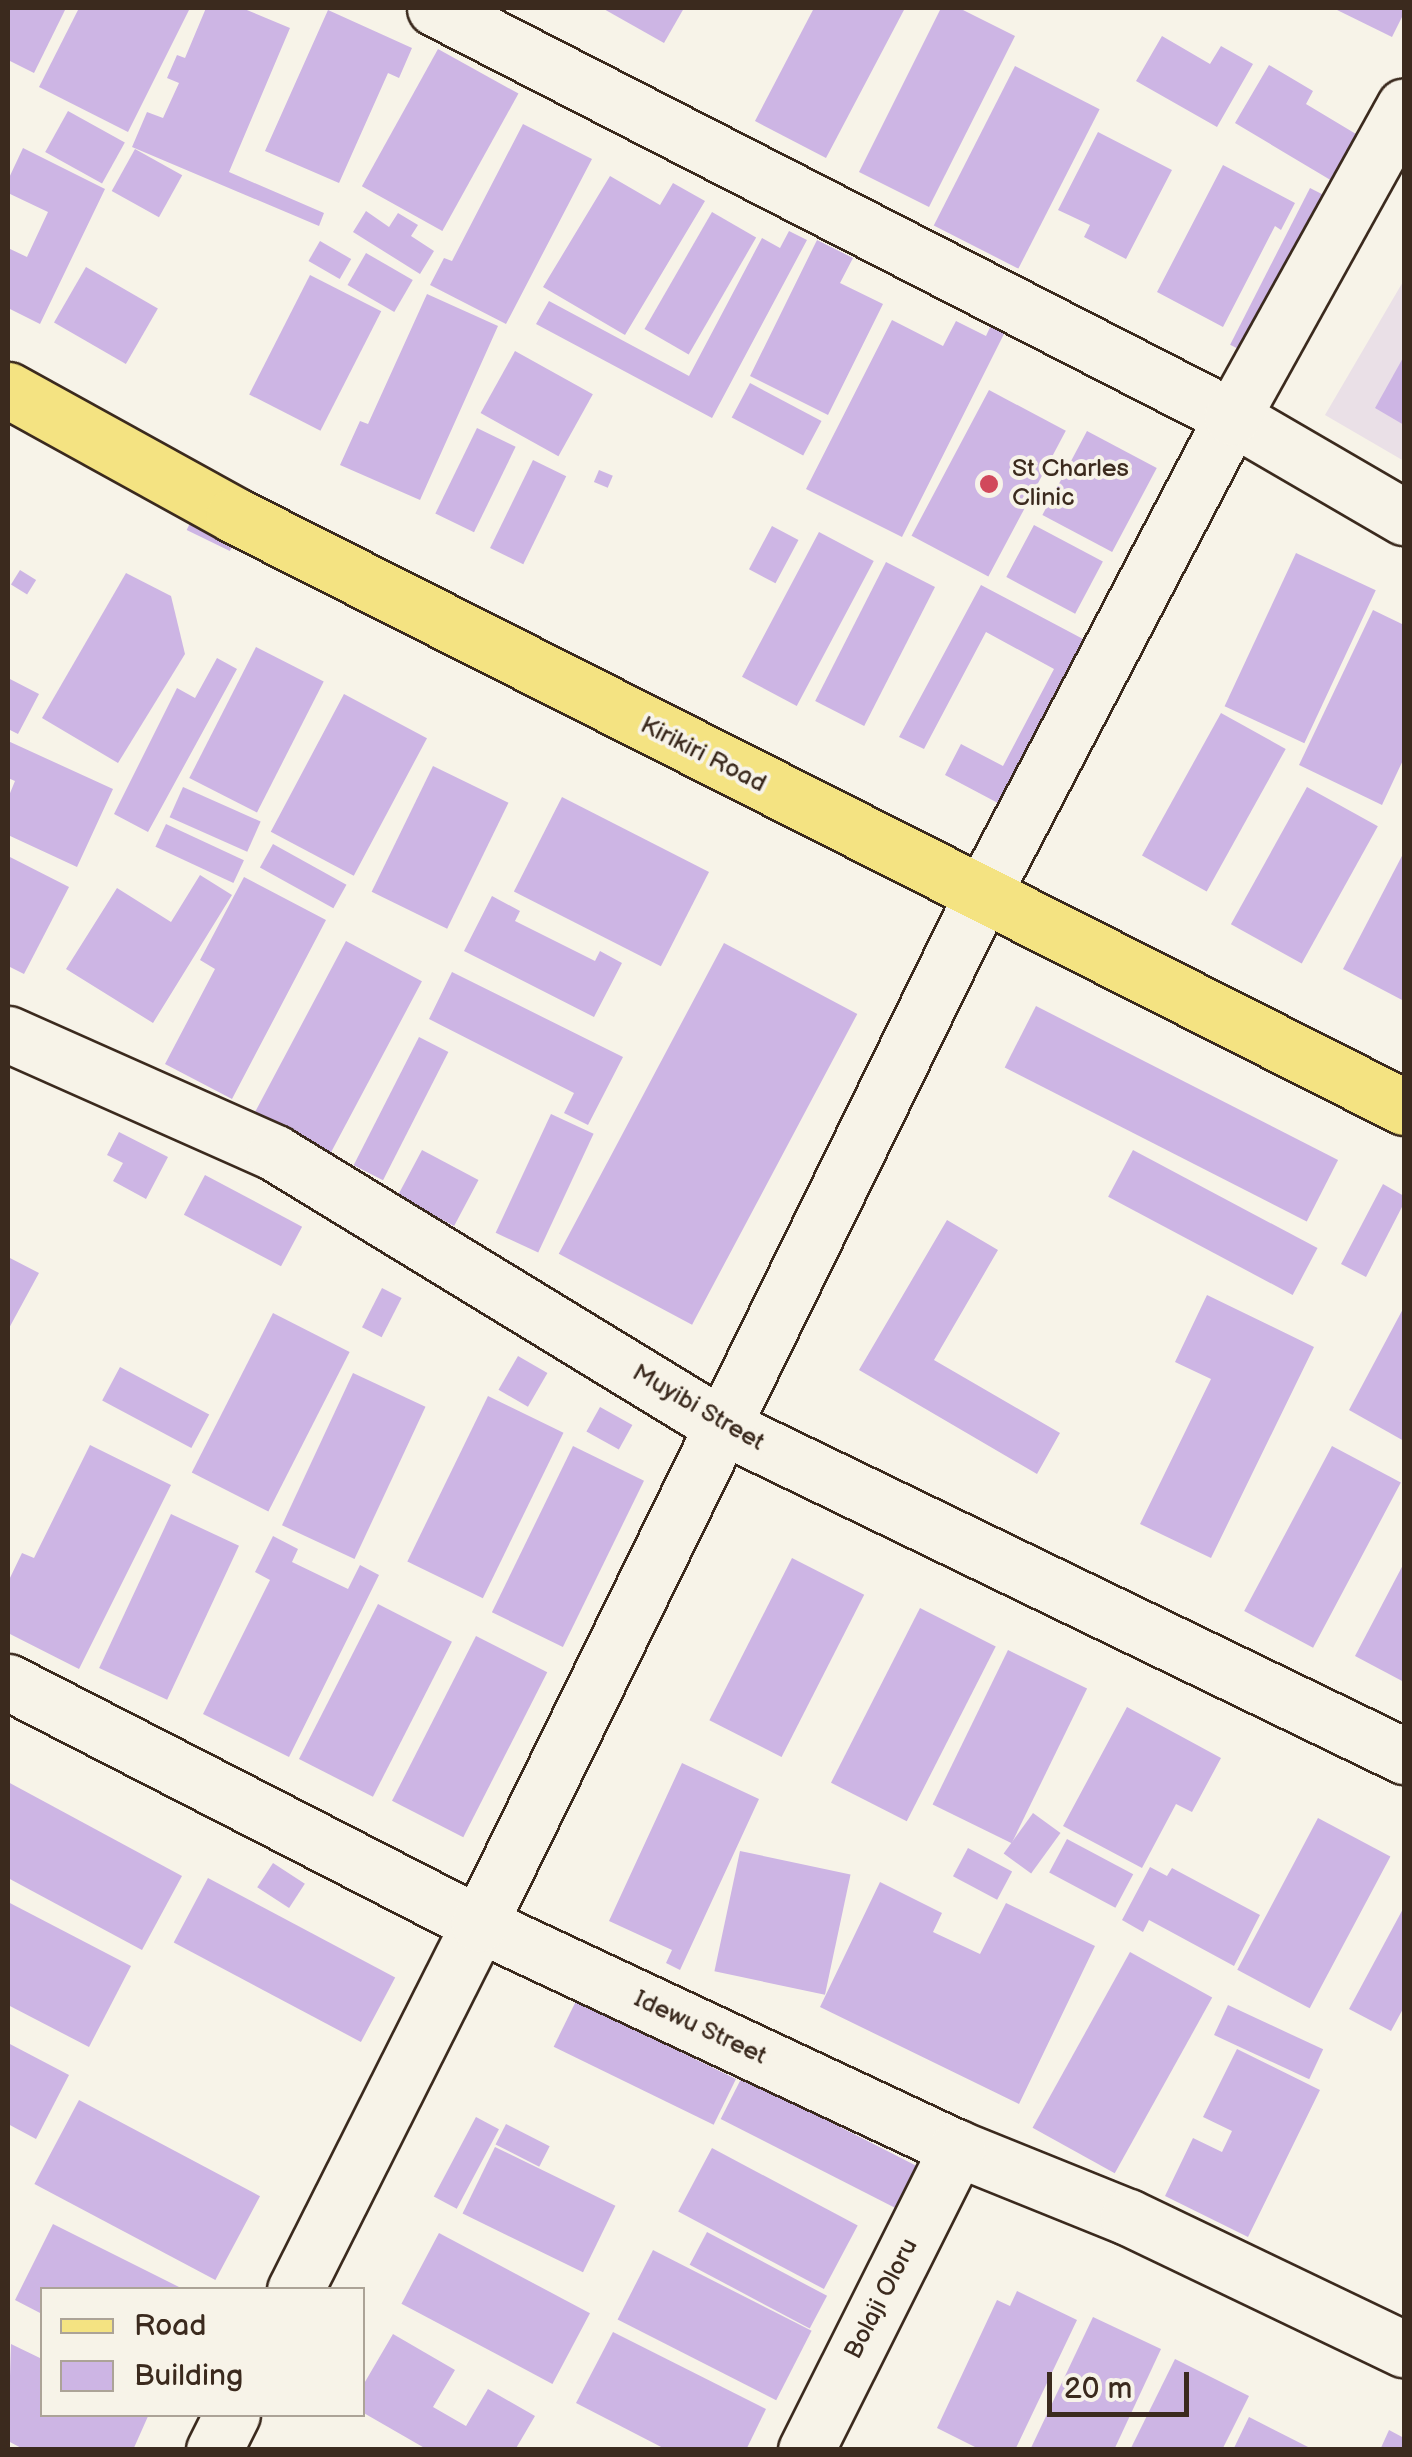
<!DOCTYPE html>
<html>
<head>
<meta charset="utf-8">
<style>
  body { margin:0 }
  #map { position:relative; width:1412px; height:2457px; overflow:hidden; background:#f7f3e8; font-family:"Balsamiq Sans",sans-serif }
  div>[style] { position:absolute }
  .built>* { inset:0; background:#eae0e7 }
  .building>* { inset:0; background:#cdb5e4; transform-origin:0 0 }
  .roads { filter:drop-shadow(2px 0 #3b2a1e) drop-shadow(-2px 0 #3b2a1e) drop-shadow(0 2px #3b2a1e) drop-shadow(0 -2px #3b2a1e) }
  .minor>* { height:55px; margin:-27.5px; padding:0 27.5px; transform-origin:27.5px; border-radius:27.5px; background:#f7f3e8 }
  .major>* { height:55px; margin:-27.5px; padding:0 27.5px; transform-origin:27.5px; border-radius:27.5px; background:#f4e382 }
  .dots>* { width:28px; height:28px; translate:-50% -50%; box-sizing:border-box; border:5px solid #f7f3e8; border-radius:50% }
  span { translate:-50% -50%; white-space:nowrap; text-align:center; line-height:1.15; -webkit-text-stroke:8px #f7f3e8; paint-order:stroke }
  .poi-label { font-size:25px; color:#3b2a1e }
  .left { translate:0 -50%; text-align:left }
  .street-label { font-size:25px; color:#3b2a1e }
  .frame { position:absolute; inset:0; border:10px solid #3b2a1e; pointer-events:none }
  .legend { position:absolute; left:40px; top:2287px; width:325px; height:130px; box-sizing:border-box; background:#f7f3e8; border:2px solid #aca397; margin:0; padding:12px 18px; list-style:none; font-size:30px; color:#3b2a1e }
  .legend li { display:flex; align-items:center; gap:20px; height:50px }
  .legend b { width:50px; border:2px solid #aca397 }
  .scale { position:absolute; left:1047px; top:2372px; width:142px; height:45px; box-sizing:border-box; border:5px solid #3b2a1e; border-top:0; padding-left:12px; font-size:30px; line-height:35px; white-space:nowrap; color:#3b2a1e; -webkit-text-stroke:8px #f7f3e8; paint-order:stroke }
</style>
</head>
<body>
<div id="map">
  <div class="built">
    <div style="clip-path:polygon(1404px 280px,1404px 461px,1325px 415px)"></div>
  </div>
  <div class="building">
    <div style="clip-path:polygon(8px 8px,66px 8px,34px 73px,8px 60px)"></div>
    <div style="clip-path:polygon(79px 8px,190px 8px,128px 132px,39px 87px)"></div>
    <div style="clip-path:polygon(206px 8px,242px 8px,290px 28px,229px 172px,324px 213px,319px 226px,132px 147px,147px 112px,163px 118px,179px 83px,167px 78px,177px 55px,185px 58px)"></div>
    <div style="clip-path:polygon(602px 8px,684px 8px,664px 43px)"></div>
    <div style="clip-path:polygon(814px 8px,905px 8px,826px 158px,755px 121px)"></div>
    <div style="clip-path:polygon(941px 8px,959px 8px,1015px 36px,929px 207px,859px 172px)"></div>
    <div style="clip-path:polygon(1333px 8px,1404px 8px,1404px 13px,1392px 37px)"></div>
    <div style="clip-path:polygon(328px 10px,412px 48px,399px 78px,388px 73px,339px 183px,265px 151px)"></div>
    <div style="clip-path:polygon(1162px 36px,1210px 64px,1221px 46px,1253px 64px,1217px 127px,1136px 81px)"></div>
    <div style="left:438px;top:49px;width:92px;height:157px;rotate:29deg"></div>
    <div style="clip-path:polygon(1269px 65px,1313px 91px,1306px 104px,1381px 149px,1354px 194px,1235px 123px)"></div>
    <div style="left:1015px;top:66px;width:95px;height:179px;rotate:27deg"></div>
    <div style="left:68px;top:111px;width:65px;height:47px;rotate:29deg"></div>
    <div style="clip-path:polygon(523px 124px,592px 159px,506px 324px,430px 285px,444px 258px,452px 261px)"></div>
    <div style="clip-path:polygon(1098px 132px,1172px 170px,1126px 259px,1084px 237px,1090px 225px,1058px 210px)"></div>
    <div style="clip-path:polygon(23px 148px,105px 189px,40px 324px,8px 308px,8px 248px,27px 257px,48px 212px,8px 193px,8px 180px)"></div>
    <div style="left:135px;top:149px;width:54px;height:48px;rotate:29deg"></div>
    <div style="clip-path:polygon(1223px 165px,1295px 203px,1281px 230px,1275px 226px,1223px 327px,1157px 292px)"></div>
    <div style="clip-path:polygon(610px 176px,660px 205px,673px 183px,705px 201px,625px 335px,543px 287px)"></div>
    <div style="left:1310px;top:188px;width:35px;height:176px;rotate:27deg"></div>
    <div style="clip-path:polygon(366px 211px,389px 227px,398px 213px,418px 225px,411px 236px,434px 251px,420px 274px,353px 232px)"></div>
    <div style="left:712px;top:212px;width:51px;height:135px;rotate:30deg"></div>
    <div style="clip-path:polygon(789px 231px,807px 240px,712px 418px,536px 324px,549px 301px,689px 376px,762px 238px,780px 248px)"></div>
    <div style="clip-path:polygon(817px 240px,853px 258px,840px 283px,883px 304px,828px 415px,750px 376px)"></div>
    <div style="left:320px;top:241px;width:36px;height:23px;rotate:30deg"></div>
    <div style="left:366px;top:253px;width:54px;height:37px;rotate:30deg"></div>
    <div style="left:86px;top:267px;width:83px;height:64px;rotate:30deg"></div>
    <div style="left:310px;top:275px;width:80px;height:134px;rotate:27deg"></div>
    <div style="clip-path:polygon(427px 294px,498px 326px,420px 500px,340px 465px,360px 421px,368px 424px)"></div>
    <div style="clip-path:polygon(892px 320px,943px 346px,956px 321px,986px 336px,993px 321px,1007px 328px,902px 537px,806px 489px)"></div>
    <div style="left:515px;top:351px;width:89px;height:71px;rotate:29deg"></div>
    <div style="clip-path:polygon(1404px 356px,1404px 425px,1375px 408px)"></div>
    <div style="left:750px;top:383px;width:81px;height:39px;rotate:28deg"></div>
    <div style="left:989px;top:390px;width:87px;height:165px;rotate:28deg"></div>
    <div style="left:477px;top:428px;width:43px;height:95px;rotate:26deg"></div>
    <div style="left:1087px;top:431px;width:79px;height:95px;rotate:28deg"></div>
    <div style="left:533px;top:460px;width:37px;height:98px;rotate:26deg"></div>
    <div style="left:599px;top:470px;width:15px;height:13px;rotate:23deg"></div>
    <div style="left:195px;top:513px;width:48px;height:19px;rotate:26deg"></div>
    <div style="left:1034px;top:525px;width:78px;height:59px;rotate:28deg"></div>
    <div style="left:772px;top:526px;width:30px;height:49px;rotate:28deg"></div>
    <div style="left:819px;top:532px;width:62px;height:164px;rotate:28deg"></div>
    <div style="left:1296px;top:553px;width:88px;height:169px;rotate:25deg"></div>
    <div style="left:886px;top:562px;width:55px;height:156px;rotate:27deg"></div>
    <div style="left:20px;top:570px;width:19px;height:17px;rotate:32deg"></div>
    <div style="clip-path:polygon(126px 573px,171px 596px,185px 654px,118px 763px,42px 718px)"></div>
    <div style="clip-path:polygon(981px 585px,1100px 648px,1013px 811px,945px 775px,961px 744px,1003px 766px,1054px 669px,986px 632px,924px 749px,899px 737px)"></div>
    <div style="clip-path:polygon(1373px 610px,1404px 625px,1404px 758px,1382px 805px,1299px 765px)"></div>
    <div style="left:256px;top:647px;width:76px;height:147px;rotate:27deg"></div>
    <div style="clip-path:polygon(217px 658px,237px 669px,148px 832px,114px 814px,177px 688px,195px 698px)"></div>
    <div style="clip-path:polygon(8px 678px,39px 694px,18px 734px,8px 729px)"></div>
    <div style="left:344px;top:694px;width:94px;height:156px;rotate:28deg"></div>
    <div style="left:1221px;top:713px;width:74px;height:163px;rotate:29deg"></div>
    <div style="clip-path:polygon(8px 741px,113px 789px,77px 867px,8px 835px,8px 798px,15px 781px,8px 778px)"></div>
    <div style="left:433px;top:766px;width:84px;height:140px;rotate:26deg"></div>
    <div style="left:183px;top:787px;width:85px;height:33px;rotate:24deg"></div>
    <div style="left:1307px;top:787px;width:81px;height:157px;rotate:29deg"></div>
    <div style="left:562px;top:797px;width:165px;height:106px;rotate:27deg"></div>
    <div style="left:166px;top:824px;width:86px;height:25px;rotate:25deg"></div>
    <div style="left:273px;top:844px;width:84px;height:27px;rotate:29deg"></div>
    <div style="clip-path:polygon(1404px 852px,1404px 1001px,1343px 969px)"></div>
    <div style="clip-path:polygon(8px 856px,69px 887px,24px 974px,8px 966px)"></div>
    <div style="clip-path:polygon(200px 875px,232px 895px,153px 1023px,66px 969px,117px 888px,171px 922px)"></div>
    <div style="clip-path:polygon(244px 877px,326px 920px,232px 1099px,165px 1064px,215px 969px,200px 960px)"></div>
    <div style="clip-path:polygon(492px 896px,520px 911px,515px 921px,595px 961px,600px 951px,622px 963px,594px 1017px,464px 951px)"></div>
    <div style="left:346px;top:941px;width:86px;height:199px;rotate:28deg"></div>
    <div style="left:724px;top:943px;width:151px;height:352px;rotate:28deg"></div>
    <div style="clip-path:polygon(452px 972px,623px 1057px,588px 1125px,564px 1113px,574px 1093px,429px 1019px)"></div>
    <div style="left:1036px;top:1006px;width:339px;height:69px;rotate:27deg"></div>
    <div style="left:419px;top:1037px;width:33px;height:144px;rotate:27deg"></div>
    <div style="left:551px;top:1114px;width:47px;height:131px;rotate:25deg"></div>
    <div style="clip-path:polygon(119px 1132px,168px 1157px,146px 1199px,113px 1181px,123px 1163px,107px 1155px)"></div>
    <div style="left:422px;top:1150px;width:64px;height:52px;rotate:28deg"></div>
    <div style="left:1133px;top:1150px;width:209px;height:53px;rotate:28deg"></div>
    <div style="left:205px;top:1175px;width:110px;height:45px;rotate:28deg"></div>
    <div style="clip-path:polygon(1383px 1184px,1404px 1196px,1404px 1203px,1366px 1277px,1341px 1264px)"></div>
    <div style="clip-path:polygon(947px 1220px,998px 1250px,934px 1360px,1060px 1433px,1037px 1474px,859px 1370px)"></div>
    <div style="clip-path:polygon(8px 1257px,39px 1273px,8px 1330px)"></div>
    <div style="left:382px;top:1288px;width:22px;height:44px;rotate:27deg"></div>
    <div style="clip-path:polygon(1207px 1295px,1314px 1347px,1211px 1558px,1140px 1524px,1211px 1379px,1175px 1362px)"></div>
    <div style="clip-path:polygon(1404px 1307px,1404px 1441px,1349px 1410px)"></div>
    <div style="left:273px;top:1313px;width:86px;height:179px;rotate:27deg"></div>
    <div style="left:518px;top:1356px;width:34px;height:39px;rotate:30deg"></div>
    <div style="left:120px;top:1367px;width:101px;height:38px;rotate:28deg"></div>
    <div style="left:353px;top:1373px;width:80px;height:168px;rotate:25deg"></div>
    <div style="left:488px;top:1396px;width:84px;height:184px;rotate:26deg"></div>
    <div style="left:600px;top:1407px;width:37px;height:28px;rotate:29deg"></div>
    <div style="clip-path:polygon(90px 1445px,171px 1485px,79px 1669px,8px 1633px,8px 1582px,22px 1553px,34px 1558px)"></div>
    <div style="left:573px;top:1446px;width:79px;height:185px;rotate:26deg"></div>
    <div style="left:1332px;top:1446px;width:78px;height:187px;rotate:28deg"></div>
    <div style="left:171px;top:1514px;width:75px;height:170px;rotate:25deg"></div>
    <div style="clip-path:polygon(273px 1536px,298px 1549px,292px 1562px,348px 1589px,360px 1565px,379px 1575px,289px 1757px,203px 1714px,270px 1580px,255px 1572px)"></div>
    <div style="left:792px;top:1558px;width:81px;height:182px;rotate:27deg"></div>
    <div style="clip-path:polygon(1404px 1563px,1404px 1682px,1355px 1656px)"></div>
    <div style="left:378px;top:1604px;width:83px;height:174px;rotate:27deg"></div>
    <div style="left:920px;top:1608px;width:85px;height:196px;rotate:27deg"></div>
    <div style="left:476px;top:1636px;width:80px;height:185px;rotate:27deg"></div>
    <div style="left:1008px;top:1650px;width:88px;height:172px;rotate:26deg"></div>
    <div style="clip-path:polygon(1127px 1707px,1221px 1758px,1192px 1812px,1176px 1804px,1142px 1868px,1063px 1826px)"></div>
    <div style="clip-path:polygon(682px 1763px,759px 1799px,680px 1970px,666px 1963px,672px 1950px,609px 1921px)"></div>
    <div style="clip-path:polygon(8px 1782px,182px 1876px,142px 1950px,8px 1878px)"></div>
    <div style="left:1033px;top:1813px;width:34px;height:50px;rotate:36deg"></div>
    <div style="left:1318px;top:1818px;width:82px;height:172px;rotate:28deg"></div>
    <div style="left:1067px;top:1839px;width:75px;height:38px;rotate:28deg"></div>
    <div style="left:968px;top:1848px;width:50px;height:32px;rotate:28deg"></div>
    <div style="left:740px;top:1851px;width:113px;height:123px;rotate:12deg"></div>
    <div style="left:273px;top:1863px;width:38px;height:29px;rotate:33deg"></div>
    <div style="clip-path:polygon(1150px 1867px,1167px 1876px,1172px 1868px,1260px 1915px,1234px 1966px,1149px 1920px,1143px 1932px,1122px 1920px)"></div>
    <div style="left:208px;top:1878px;width:212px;height:73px;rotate:28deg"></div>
    <div style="clip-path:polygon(880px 1882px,942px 1913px,933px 1932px,980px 1954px,1006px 1903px,1095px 1946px,1019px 2104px,820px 2007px)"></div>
    <div style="clip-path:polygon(8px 1902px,131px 1966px,89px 2047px,8px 2005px)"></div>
    <div style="clip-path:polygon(1404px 1907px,1404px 2007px,1391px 2031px,1349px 2009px)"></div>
    <div style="left:1130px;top:1952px;width:94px;height:201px;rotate:29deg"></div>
    <div style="left:576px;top:2001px;width:178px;height:51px;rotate:26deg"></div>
    <div style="left:1228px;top:2005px;width:105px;height:33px;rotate:25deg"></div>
    <div style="clip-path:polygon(8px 2043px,69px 2075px,36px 2139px,8px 2124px)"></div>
    <div style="clip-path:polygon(1237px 2049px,1320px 2090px,1248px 2237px,1165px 2196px,1193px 2138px,1222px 2152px,1232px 2131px,1203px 2117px)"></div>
    <div style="left:742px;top:2077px;width:217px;height:47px;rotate:27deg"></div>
    <div style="left:79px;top:2100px;width:205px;height:95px;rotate:28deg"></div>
    <div style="left:476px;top:2117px;width:26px;height:90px;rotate:28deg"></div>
    <div style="left:506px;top:2124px;width:49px;height:23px;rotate:27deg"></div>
    <div style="left:495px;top:2147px;width:134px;height:74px;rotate:26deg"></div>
    <div style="left:712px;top:2148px;width:165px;height:72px;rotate:28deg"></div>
    <div style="clip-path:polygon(53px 2224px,185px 2290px,42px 2290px,42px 2314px,15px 2300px)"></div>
    <div style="left:707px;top:2232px;width:136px;height:37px;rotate:28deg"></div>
    <div style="left:439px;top:2233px;width:171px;height:80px;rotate:28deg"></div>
    <div style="left:653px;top:2250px;width:178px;height:78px;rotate:27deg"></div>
    <div style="clip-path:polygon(1017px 2291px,1077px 2320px,1015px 2450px,981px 2450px,937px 2428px,997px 2300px,1010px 2306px)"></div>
    <div style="clip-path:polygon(1093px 2317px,1161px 2349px,1114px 2450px,1030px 2450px)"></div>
    <div style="clip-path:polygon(613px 2332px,766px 2409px,746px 2450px,667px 2450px,576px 2403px)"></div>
    <div style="clip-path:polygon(393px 2334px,455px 2370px,433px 2407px,466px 2426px,488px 2389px,535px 2416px,515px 2450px,428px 2450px,362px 2412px,362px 2387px)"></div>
    <div style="clip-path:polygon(11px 2344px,42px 2359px,42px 2414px,149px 2414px,133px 2450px,25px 2450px,8px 2441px)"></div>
    <div style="clip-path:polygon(1175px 2359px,1249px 2396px,1222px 2450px,1130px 2450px)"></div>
    <div style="clip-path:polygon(1249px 2417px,1314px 2450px,1233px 2450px)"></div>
    <div style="clip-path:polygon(1389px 2430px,1404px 2438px,1404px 2450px,1380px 2450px)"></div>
  </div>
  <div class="roads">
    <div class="minor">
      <div style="left:435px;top:8px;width:896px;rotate:27.17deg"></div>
      <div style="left:1232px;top:417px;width:199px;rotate:30.2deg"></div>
      <div style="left:8px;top:1034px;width:292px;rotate:24deg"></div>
      <div style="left:275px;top:1153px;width:524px;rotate:31.41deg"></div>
      <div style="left:722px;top:1426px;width:758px;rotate:25.82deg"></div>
      <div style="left:8px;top:1682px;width:530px;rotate:27.19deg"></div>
      <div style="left:479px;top:1924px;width:528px;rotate:25.11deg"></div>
      <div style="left:957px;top:2148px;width:184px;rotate:22deg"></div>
      <div style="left:1128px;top:2217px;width:306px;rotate:25.6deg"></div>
      <div style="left:295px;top:2290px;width:410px;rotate:-63.3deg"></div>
      <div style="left:479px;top:1924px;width:1143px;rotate:-63.95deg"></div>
      <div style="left:981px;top:897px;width:542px;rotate:-62.39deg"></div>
      <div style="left:1232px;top:417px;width:355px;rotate:-61deg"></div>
      <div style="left:214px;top:2450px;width:40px;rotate:-63.4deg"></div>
      <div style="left:806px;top:2450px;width:338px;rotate:-63.4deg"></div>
    </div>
    <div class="major">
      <div style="left:8px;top:390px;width:258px;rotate:28.9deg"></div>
      <div style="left:234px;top:515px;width:1311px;rotate:26.84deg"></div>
    </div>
  </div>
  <div class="dots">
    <div style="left:989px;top:484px;background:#d1495b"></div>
  </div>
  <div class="poi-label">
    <span class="left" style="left:1012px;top:484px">St Charles<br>Clinic</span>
  </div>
  <div class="street-label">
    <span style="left:703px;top:755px;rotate:27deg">Kirikiri Road</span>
    <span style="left:698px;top:1408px;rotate:30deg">Muyibi Street</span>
    <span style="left:700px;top:2028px;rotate:25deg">Idewu Street</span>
    <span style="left:882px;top:2299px;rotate:-63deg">Bolaji Oloru</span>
  </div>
  <div class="frame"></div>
  <ul class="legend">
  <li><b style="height:12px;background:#f4e382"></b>Road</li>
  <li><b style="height:28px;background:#cdb5e4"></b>Building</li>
  </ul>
  <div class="scale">20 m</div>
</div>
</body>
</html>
